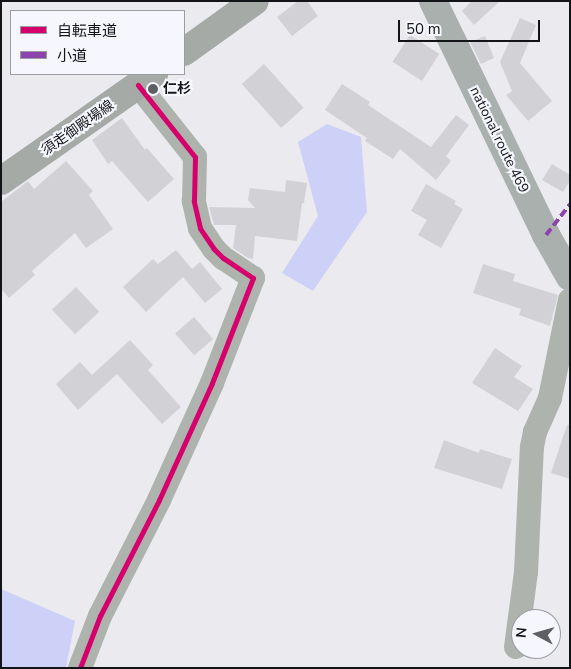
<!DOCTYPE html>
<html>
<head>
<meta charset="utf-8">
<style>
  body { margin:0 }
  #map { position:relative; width:571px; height:669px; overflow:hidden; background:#eaeaef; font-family:"Nunito Sans","Noto Sans JP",sans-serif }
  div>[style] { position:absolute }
  .green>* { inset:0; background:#cdd0f7 }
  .building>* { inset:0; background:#d2d2d6; transform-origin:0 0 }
  .minor>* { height:24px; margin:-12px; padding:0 12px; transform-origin:12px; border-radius:12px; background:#aeb3ae }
  .major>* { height:28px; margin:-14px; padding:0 14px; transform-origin:14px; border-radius:14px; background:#a5aaa7 }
  .highway>* { height:28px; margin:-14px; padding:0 14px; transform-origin:14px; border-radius:14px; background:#aab0ad }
  .quiet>* { height:4px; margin-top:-2px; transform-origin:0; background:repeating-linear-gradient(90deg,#8e44ad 0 8px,transparent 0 12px) }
  .cycleway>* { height:5px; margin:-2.5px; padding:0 2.5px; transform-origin:2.5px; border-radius:2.5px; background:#d6006c }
  .dots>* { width:14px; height:14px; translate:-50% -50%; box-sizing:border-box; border:2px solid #f5f6fe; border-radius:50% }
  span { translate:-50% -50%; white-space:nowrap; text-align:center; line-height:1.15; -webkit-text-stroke:4.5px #f5f6fe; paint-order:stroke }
  .poi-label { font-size:14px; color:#131417; font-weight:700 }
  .left { translate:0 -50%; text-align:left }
  .street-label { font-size:14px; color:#131417 }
  .frame { position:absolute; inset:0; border:2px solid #131417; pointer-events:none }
  .legend { position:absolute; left:10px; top:10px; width:175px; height:65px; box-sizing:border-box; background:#f5f6fe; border:1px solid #9b9ca2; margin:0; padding:6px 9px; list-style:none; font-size:15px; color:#131417 }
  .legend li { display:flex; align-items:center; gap:10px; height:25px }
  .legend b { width:25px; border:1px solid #9b9ca2 }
  .north { position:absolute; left:511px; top:609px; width:50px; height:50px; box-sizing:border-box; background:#f5f6fe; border:1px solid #9b9ca2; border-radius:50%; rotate:276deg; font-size:14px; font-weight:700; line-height:20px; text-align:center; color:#131417 }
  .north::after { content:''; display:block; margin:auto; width:18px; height:22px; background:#5e5f63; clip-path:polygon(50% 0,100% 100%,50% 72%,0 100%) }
  .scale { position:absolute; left:398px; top:20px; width:142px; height:22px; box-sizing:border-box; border:2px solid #131417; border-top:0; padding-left:6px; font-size:15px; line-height:18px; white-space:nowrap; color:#131417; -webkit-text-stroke:4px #f5f6fe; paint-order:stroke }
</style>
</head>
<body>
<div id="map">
  <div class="green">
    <div style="clip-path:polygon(327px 124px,361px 137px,367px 212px,313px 291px,282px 273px,318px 216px,298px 142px)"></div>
    <div style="clip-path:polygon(1px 589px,75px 621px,66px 668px,1px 668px)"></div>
  </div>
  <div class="building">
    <div style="clip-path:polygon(298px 1px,307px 1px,318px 16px,292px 36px,277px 17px)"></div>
    <div style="clip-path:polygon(472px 1px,500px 1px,474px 25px,462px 11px)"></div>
    <div style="clip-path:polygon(520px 18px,536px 25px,520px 63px,552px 101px,528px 121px,506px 95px,512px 91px,500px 62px)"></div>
    <div style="left:410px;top:35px;width:35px;height:32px;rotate:33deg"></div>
    <div style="clip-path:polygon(485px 36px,494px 58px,481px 64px,470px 42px)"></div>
    <div style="left:264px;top:64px;width:59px;height:30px;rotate:48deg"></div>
    <div style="clip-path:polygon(342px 84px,370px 102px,368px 105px,431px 147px,456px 115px,469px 125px,446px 156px,451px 161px,436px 180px,400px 149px,393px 159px,365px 141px,367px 138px,325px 110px)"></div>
    <div style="clip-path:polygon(122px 118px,145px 150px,147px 148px,174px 179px,148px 202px,112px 161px,108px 164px,92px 140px)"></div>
    <div style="clip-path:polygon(66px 161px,93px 191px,89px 195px,113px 229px,86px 248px,75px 233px,32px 271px,35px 275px,9px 298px,1px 289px,1px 202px,28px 181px,34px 189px)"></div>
    <div style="clip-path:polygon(552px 164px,570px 175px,570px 181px,563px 192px,542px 180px)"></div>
    <div style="clip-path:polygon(286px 180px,307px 183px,304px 203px,302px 203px,297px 241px,255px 236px,253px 259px,248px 258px,233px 248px,236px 225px,214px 225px,209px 207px,255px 208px,248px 200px,250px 188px,285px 192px)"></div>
    <div style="clip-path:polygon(426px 184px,456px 201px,454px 204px,463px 209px,441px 248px,418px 235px,427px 220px,411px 211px)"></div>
    <div style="clip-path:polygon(176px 250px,192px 269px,200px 262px,222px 289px,205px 303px,183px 277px,146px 312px,123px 287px,153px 259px,158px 264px)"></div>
    <div style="clip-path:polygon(483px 264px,515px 274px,513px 281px,558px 295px,550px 326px,519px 315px,521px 309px,473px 293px)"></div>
    <div style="left:76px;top:287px;width:34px;height:33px;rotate:47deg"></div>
    <div style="left:194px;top:317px;width:29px;height:25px;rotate:49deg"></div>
    <div style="clip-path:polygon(130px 340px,153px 365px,148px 370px,181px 407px,162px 424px,117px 374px,78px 410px,56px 384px,80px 362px,92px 375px)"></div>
    <div style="clip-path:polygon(495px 348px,522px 366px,514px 377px,533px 389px,518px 411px,472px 383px)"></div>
    <div style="clip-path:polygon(567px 425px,570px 425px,570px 479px,551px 473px)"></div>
    <div style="clip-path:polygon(444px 440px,479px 453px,480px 449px,512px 459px,502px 489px,434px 468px)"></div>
  </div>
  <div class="minor">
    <div style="left:516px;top:647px;width:76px;rotate:-82.4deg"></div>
    <div style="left:526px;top:572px;width:125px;rotate:-87.3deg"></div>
    <div style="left:532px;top:447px;width:15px;rotate:-79deg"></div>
    <div style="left:535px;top:432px;width:37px;rotate:-66deg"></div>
    <div style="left:550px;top:398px;width:100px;rotate:-78.5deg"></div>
    <div style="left:80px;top:668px;width:56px;rotate:-69deg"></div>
    <div style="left:100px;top:616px;width:130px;rotate:-63deg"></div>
    <div style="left:159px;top:500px;width:128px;rotate:-65.6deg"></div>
    <div style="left:212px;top:383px;width:113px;rotate:-68.7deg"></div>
    <div style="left:253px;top:278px;width:36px;rotate:-146deg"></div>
    <div style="left:223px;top:258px;width:13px;rotate:-135deg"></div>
    <div style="left:214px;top:249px;width:25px;rotate:-124deg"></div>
    <div style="left:200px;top:228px;width:28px;rotate:-103deg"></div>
    <div style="left:194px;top:201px;width:44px;rotate:-88.7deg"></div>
    <div style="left:195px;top:157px;width:92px;rotate:-128.4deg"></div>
  </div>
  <div class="major">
    <div style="left:184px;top:52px;width:87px;rotate:-35.7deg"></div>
    <div style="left:1px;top:181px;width:187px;rotate:-35deg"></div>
  </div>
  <div class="highway">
    <div style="left:433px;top:1px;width:260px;rotate:64.2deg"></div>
    <div style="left:546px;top:235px;width:48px;rotate:60.3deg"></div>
  </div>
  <div class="quiet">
    <div style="left:546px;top:235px;width:39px;rotate:-52deg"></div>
  </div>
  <div class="cycleway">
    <div style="left:80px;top:668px;width:56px;rotate:-69deg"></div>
    <div style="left:100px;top:616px;width:130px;rotate:-63deg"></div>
    <div style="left:159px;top:500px;width:128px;rotate:-65.6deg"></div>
    <div style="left:212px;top:383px;width:113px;rotate:-68.7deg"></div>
    <div style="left:253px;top:278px;width:36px;rotate:-146deg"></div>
    <div style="left:223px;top:258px;width:13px;rotate:-135deg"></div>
    <div style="left:214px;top:249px;width:25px;rotate:-124deg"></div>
    <div style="left:200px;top:228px;width:28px;rotate:-103deg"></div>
    <div style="left:194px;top:201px;width:44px;rotate:-88.7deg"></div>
    <div style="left:195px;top:157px;width:92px;rotate:-128.4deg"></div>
  </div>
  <div class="dots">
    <div style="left:153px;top:89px;background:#5e5f63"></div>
  </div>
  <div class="poi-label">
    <span class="left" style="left:163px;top:89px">仁杉</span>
  </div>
  <div class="street-label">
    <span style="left:78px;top:128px;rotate:-35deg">須走御殿場線</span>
    <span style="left:499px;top:140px;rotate:64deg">national route 469</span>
  </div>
  <div class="frame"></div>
  <ul class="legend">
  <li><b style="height:6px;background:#d6006c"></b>自転車道</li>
  <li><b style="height:6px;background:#8e44ad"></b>小道</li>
  </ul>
  <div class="north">N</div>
  <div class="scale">50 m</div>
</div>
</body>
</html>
